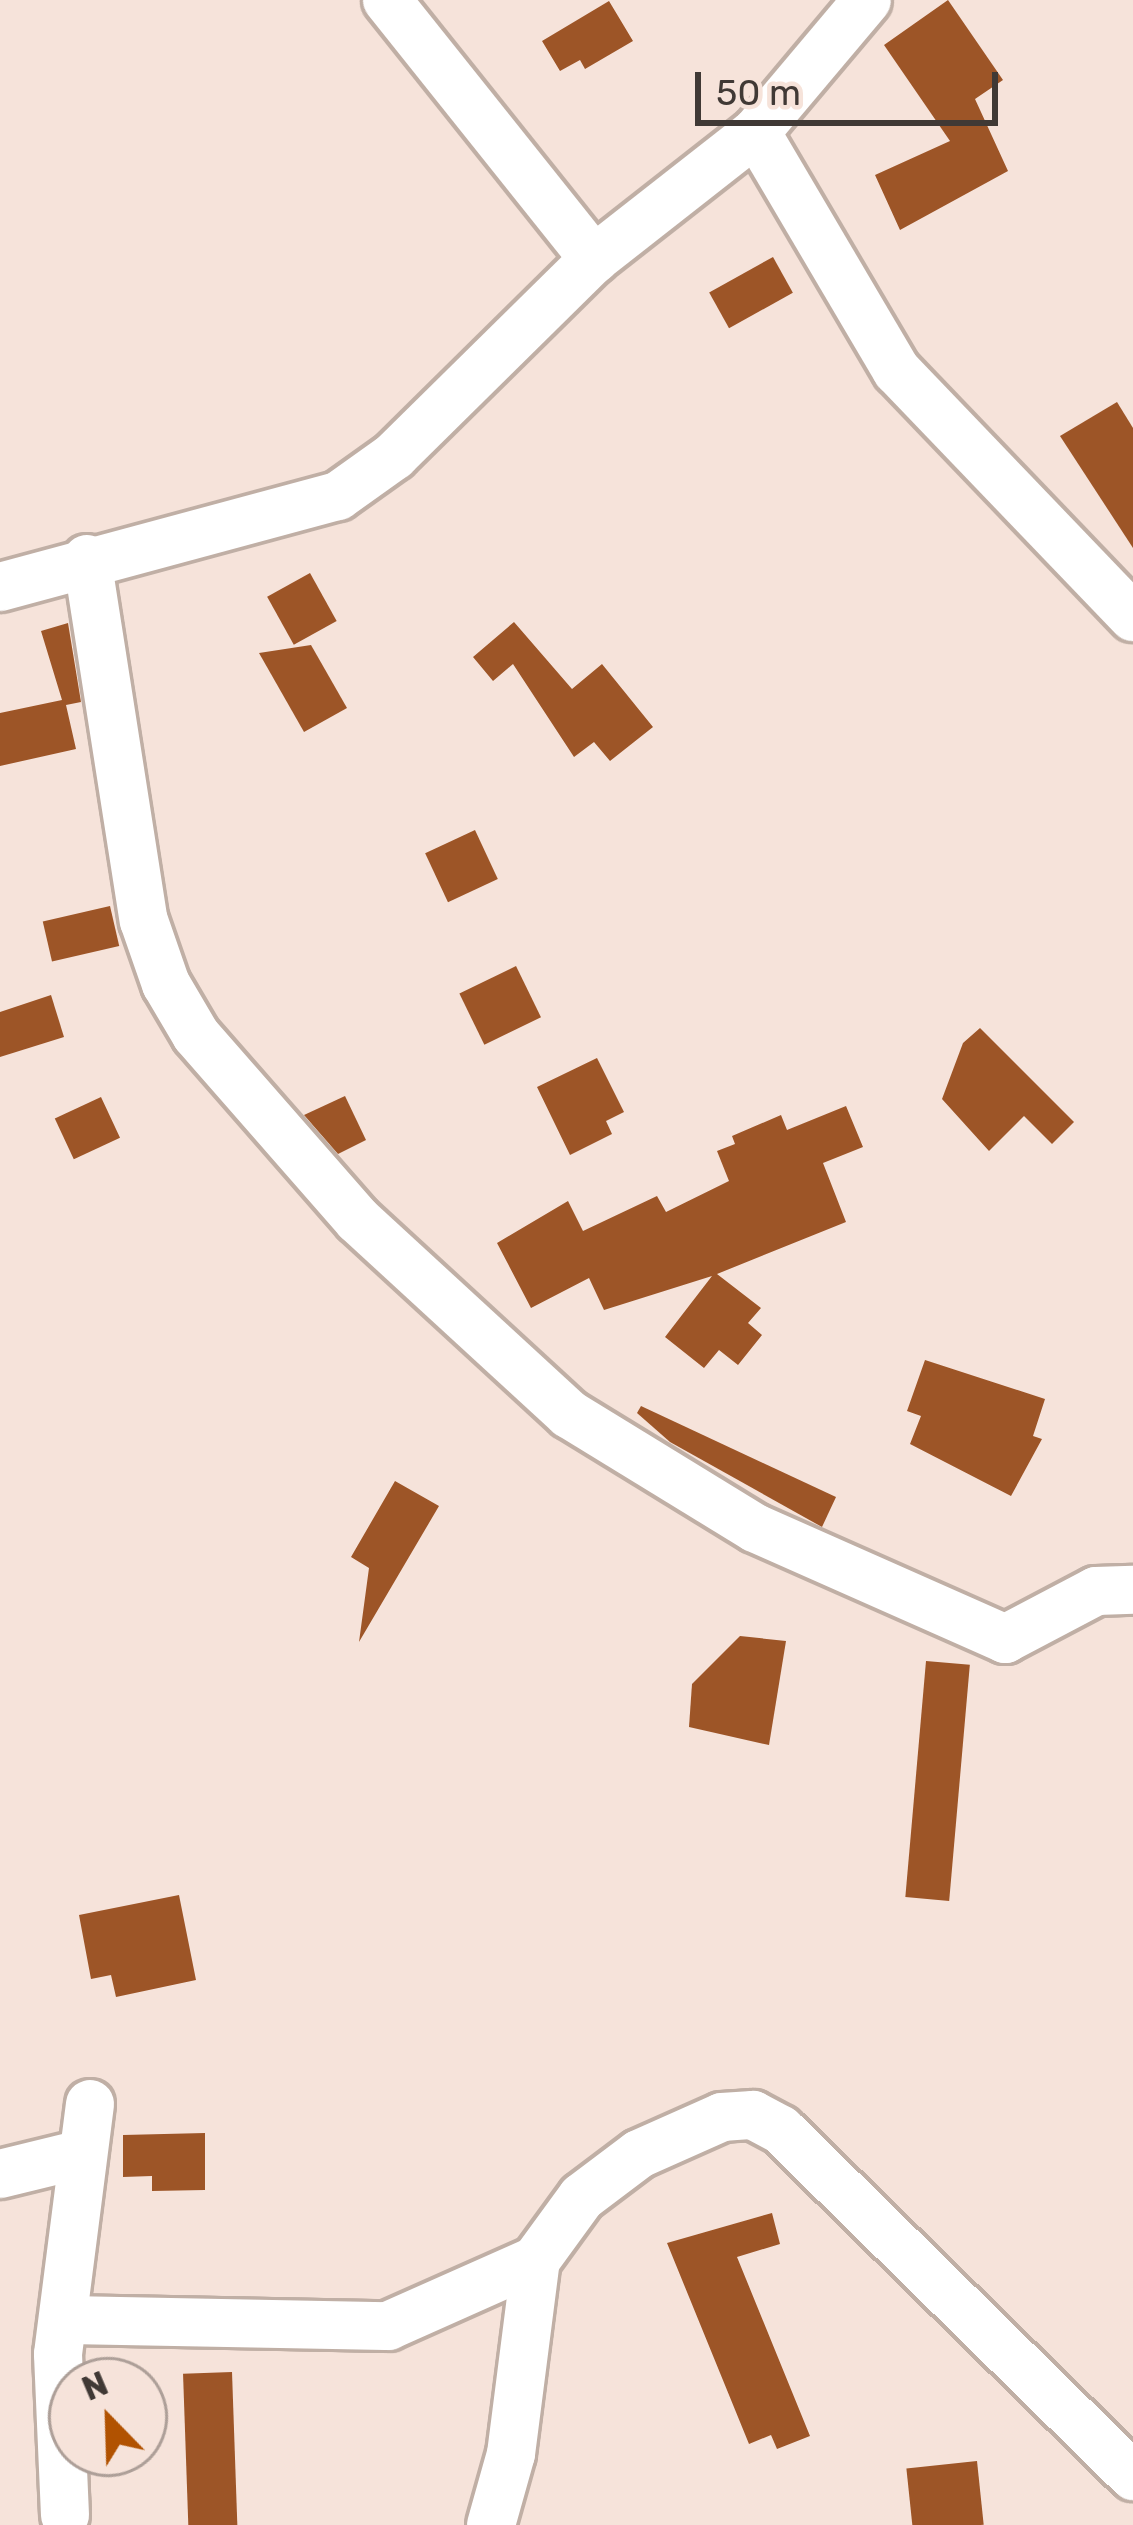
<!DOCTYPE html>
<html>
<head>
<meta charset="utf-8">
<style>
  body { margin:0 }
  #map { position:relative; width:1133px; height:2525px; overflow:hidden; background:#f6e3da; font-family:Rubik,sans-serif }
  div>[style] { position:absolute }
  .building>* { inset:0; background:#9d5527; transform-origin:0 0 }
  .roads { filter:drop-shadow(3px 0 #c0afa5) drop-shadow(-3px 0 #c0afa5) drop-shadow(0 3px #c0afa5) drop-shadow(0 -3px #c0afa5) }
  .minor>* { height:48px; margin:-24px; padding:0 24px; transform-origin:24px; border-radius:24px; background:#fff }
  span { translate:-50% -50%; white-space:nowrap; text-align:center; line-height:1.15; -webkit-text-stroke:12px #f6e3da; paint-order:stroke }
  .north { position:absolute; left:48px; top:2357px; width:120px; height:120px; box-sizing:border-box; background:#f6e3da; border:3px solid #ad9f98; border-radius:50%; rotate:337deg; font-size:33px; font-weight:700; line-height:48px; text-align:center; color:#403935 }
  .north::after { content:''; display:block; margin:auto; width:42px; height:54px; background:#b15201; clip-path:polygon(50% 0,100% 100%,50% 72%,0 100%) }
  .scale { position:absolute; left:695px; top:72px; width:303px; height:54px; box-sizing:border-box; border:6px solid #403935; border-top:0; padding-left:15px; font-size:36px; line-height:42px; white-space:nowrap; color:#403935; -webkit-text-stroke:9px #f6e3da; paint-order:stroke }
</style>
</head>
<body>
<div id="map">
  <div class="building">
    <div style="clip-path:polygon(948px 0,1003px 80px,975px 99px,1008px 171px,900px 230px,875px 175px,950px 141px,884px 45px)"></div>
    <div style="clip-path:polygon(609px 1px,633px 41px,585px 69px,580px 60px,560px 71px,542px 41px)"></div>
    <div style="left:773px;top:257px;width:41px;height:73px;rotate:61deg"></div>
    <div style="clip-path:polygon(1117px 402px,1133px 428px,1133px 548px,1060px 436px)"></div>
    <div style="left:310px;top:573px;width:55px;height:49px;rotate:61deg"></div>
    <div style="clip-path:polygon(514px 622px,572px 689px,602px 664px,653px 727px,610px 761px,594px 742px,574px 757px,513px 664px,493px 681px,473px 657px)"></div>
    <div style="clip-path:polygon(68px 623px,81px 702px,66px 705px,76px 749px,0 766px,0 713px,62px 700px,41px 631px)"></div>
    <div style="clip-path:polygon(311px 645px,347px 708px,304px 732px,259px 653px)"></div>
    <div style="left:475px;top:830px;width:54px;height:55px;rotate:65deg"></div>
    <div style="left:110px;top:906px;width:41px;height:69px;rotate:77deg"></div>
    <div style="left:516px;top:966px;width:57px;height:63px;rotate:64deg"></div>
    <div style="clip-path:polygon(51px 995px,64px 1037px,0 1057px,0 1012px)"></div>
    <div style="clip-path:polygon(980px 1028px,1074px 1122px,1052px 1144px,1024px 1116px,989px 1151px,942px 1099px,963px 1043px)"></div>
    <div style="clip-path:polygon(597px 1058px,624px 1112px,606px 1121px,612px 1134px,570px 1155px,537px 1087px)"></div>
    <div style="clip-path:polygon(345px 1096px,366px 1140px,338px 1154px,304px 1115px)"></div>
    <div style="left:101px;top:1097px;width:45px;height:51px;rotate:65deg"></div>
    <div style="clip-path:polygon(846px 1106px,863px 1147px,823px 1163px,846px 1222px,717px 1274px,761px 1308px,748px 1323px,762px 1335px,738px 1365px,719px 1350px,704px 1368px,665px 1337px,712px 1276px,604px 1310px,589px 1278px,531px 1308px,497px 1243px,568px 1201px,583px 1231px,657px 1196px,666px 1212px,729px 1181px,717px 1151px,735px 1144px,732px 1136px,781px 1115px,787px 1130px)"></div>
    <div style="clip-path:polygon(925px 1360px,1045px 1399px,1033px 1436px,1042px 1439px,1011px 1496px,910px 1444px,921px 1416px,907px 1411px)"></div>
    <div style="clip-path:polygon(641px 1406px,836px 1497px,822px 1527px,670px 1442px,637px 1413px)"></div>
    <div style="clip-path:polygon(395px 1481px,439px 1506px,359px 1642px,369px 1568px,351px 1557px)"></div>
    <div style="clip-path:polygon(740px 1636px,786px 1641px,769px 1745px,689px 1727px,692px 1684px)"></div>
    <div style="left:926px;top:1661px;width:44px;height:237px;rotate:5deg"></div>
    <div style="clip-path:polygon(179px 1895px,196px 1980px,116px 1997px,111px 1975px,91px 1979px,79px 1915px)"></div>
    <div style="clip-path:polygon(205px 2133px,205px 2190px,152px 2191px,152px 2176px,123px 2177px,123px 2135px)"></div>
    <div style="clip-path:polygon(772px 2213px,780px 2244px,737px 2257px,810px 2436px,777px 2449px,771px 2435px,749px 2444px,667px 2243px)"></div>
    <div style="left:232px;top:2372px;width:153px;height:49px;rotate:88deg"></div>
    <div style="left:977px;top:2461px;width:64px;height:71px;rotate:84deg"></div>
  </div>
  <div class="roads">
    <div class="minor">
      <div style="left:387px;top:0;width:332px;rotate:51.4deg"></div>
      <div style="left:756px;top:132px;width:277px;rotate:59.5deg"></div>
      <div style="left:897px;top:371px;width:341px;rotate:46.2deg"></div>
      <div style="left:87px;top:559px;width:366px;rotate:81.1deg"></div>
      <div style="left:144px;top:921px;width:67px;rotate:70.8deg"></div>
      <div style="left:166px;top:984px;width:59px;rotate:59.5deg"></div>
      <div style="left:196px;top:1035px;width:246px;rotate:48.8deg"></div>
      <div style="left:358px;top:1220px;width:287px;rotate:42.6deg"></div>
      <div style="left:569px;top:1414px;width:218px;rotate:31.5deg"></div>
      <div style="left:755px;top:1528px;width:274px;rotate:23.9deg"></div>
      <div style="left:1005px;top:1639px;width:103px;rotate:-27.8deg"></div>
      <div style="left:1096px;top:1591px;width:37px;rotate:-2deg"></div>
      <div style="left:0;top:587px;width:350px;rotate:-15.1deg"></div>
      <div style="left:338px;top:496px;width:69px;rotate:-35.5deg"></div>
      <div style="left:394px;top:456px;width:281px;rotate:-44.6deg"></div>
      <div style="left:594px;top:259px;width:206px;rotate:-38.1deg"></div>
      <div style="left:756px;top:132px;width:172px;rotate:-49.9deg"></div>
      <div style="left:0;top:2174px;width:84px;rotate:-13.7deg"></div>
      <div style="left:67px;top:2320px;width:321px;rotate:1.1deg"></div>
      <div style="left:388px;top:2326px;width:162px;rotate:-24deg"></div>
      <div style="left:536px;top:2260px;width:78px;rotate:-53.9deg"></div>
      <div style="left:582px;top:2197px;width:71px;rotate:-37deg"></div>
      <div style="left:639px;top:2154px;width:91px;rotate:-24deg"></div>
      <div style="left:722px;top:2117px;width:31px;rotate:-4deg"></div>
      <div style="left:753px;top:2115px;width:32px;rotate:28deg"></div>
      <div style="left:781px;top:2130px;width:494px;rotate:44.5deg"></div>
      <div style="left:65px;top:2515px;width:161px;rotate:-92.5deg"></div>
      <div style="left:58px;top:2354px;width:252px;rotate:-82.7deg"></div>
      <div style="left:491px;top:2525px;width:74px;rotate:-74.3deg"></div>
      <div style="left:511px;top:2454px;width:196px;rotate:-82.7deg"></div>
    </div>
  </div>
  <div class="north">N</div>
  <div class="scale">50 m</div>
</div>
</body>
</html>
